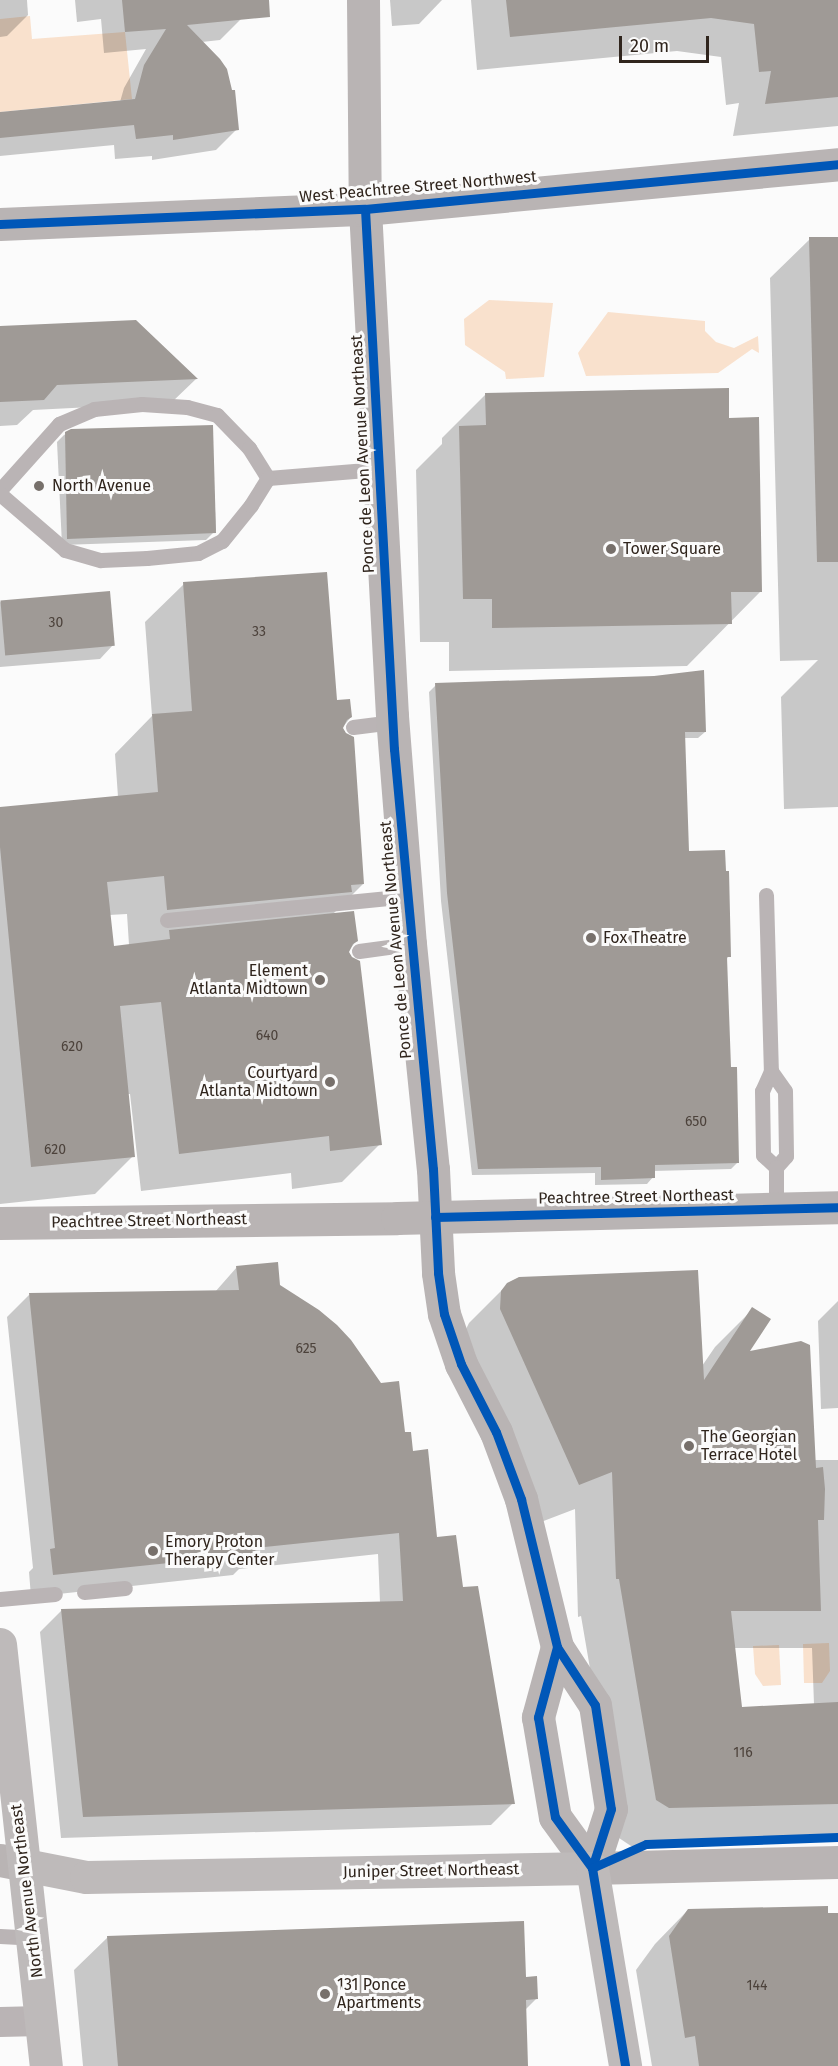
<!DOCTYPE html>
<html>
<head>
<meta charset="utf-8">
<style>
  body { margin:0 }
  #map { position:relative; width:838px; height:2066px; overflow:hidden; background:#fbfbfb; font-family:"Fira Sans",sans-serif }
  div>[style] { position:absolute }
  .green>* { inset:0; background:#f9e1cd }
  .shadow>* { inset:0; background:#0003 }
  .building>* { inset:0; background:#9f9a96; transform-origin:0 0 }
  .service>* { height:15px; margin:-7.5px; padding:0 7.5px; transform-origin:7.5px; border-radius:7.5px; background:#bab4b5 }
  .minor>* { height:30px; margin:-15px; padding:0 15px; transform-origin:15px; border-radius:15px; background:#bab4b5 }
  .secondary>* { height:33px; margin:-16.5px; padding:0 16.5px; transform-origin:16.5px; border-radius:16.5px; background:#b9b4b4 }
  .trunk>* { height:33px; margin:-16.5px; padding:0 16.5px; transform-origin:16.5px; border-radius:16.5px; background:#bebaba }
  .cycleway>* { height:9px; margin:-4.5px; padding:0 4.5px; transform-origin:4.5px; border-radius:4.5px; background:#0057b8 }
  .dots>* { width:16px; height:16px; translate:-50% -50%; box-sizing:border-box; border:3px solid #fbfbfb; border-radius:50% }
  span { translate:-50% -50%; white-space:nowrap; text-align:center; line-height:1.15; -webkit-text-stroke:6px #fbfbfb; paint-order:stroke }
  .number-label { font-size:14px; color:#4c423b }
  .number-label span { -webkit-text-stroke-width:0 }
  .street-label { font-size:16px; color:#30251d }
  .poi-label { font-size:16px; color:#30251d }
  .left { translate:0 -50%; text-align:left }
  .right { translate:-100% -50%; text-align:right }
  .scale { position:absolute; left:619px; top:36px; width:90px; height:27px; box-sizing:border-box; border:3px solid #30251d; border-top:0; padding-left:8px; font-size:18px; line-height:21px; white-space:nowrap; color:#30251d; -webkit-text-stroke:4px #fbfbfb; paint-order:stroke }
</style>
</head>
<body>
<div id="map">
  <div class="green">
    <div style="clip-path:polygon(30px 16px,32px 39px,125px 32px,132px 99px,0 112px,0 19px)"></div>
    <div style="clip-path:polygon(489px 300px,553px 303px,544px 377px,506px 379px,505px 372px,465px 345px,464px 319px)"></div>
    <div style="clip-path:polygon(608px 312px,705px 321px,705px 331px,716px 342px,734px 348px,758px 336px,759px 353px,752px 349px,718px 373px,586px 376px,578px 353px)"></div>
    <div style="clip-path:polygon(829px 1643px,830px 1671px,822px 1683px,804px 1683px,803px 1644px)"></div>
    <div style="clip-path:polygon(779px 1645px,781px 1685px,763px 1686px,755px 1674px,753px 1646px)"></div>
  </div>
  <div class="shadow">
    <div style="clip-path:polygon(0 0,27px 0,28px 15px,7px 36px,0 37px)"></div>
    <div style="clip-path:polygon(75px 0,239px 0,241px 19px,220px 40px,202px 42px,231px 92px,237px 129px,216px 150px,152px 160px,152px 156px,115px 159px,114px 145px,0 156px,0 114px,120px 102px,124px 88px,146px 49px,104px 53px,101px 19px,77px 22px)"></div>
    <div style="clip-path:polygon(390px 0,442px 0,419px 24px,392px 26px)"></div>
    <div style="clip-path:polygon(471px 0,838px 0,838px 126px,733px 136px,739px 103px,726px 105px,721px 57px,677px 51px,477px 70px)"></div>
    <div style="clip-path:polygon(838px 238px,838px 807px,784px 809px,781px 697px,818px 660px,780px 661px,770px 278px,810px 239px)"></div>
    <div style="clip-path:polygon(0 327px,196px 379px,171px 403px,33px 410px,17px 425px,0 426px)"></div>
    <div style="clip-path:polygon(485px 395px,728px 420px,761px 591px,687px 666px,449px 671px,449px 642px,420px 642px,416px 470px,442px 444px,442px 438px)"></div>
    <div style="clip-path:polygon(211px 426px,216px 530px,206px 540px,62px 545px,57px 442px,64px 435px,71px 431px)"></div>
    <div style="clip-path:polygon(evenodd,184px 584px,335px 702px,351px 717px,342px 728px,363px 884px,332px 915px,356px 941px,348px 952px,380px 1144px,342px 1182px,292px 1189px,291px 1173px,141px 1191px,130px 1094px,127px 1094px,133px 1156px,95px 1194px,0 1204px,0 809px,118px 797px,115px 754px,152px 716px,145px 622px,184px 584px,127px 914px,129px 945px,112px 947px,109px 915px,127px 914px)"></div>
    <div style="clip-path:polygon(0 602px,113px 645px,100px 659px,0 667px)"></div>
    <div style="clip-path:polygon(436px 685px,705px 732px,698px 738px,684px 738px,688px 852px,729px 956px,726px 960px,729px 1069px,738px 1162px,731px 1169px,653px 1171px,653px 1177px,647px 1184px,595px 1185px,595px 1173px,472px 1175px,441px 901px,429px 692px)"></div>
    <div style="clip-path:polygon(237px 1267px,278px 1286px,403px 1434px,436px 1538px,462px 1589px,513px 1803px,491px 1825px,61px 1838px,40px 1632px,62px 1610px,380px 1603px,378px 1554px,239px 1569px,233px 1575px,31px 1597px,29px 1572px,33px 1568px,7px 1317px,29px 1295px,215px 1292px)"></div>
    <div style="clip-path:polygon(evenodd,508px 1284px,702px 1366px,715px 1347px,753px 1309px,747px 1353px,814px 1460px,838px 1460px,838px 1840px,631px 1846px,619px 1838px,581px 1616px,578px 1617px,575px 1509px,541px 1522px,461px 1339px,469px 1323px,508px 1284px,733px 1648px,812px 1648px,814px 1705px,741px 1708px,733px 1648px)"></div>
    <div style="clip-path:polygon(838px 1301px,838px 1408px,821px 1409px,818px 1321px)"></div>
    <div style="clip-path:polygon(688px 1910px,838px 1915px,838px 2066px,652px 2066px,636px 1970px,655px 1944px)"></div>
    <div style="clip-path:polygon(108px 1937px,524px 1978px,536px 1999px,525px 2010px,527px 2066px,83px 2066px,74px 1970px)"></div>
  </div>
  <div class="building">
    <div style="clip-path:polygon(122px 0,269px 0,270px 17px,187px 25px,220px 59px,227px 69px,232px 90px,235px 90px,239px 130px,173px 140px,173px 135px,136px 139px,134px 125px,0 138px,0 112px,135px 99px,144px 65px,166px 29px,125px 32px)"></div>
    <div style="clip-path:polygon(506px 0,838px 0,838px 97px,765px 104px,771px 71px,759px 72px,754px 24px,711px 18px,510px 37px)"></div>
    <div style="clip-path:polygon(809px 237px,838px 237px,838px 562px,817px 562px)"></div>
    <div style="clip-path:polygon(136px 320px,198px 379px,57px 385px,44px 400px,0 402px,0 326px)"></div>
    <div style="clip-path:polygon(729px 388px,729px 418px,759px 417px,762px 592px,731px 592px,732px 624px,492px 628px,492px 599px,463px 599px,459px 426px,486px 425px,485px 393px)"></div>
    <div style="clip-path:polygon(213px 425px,216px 533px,67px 539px,65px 432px,71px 429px)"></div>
    <div style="clip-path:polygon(327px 572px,337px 700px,350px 699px,352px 717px,347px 720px,343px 728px,346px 733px,354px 737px,364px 884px,351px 885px,352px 892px,167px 910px,164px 876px,107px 882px,114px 946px,170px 939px,169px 930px,354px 911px,358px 941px,353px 944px,349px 952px,352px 957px,360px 961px,382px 1145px,330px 1151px,329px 1136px,179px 1154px,161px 1002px,120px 1006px,135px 1157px,31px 1167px,0 847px,0 807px,158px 792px,152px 714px,192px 711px,183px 582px)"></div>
    <div style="left:110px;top:591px;width:55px;height:110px;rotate:85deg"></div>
    <div style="clip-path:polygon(704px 670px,706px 732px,685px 732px,689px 851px,725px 850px,726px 871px,729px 871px,731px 957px,727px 957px,731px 1067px,737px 1067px,739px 1163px,655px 1165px,655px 1178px,601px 1180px,601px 1167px,478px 1169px,447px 893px,435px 683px,654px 676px)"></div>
    <div style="clip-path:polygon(278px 1262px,280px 1285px,319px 1310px,337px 1325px,351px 1340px,381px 1383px,399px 1381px,405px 1432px,411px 1432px,413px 1451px,428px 1449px,437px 1537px,456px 1535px,463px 1587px,478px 1586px,515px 1804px,83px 1817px,61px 1609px,403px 1601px,399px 1533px,255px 1548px,256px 1554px,53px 1575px,50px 1549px,55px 1548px,29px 1293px,239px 1290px,236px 1266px)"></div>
    <div style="clip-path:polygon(698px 1270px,704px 1380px,752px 1307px,771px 1319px,750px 1351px,801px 1341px,810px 1345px,816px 1468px,823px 1467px,825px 1489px,824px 1520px,818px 1520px,821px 1611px,731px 1611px,742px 1707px,838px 1702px,838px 1804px,669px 1808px,656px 1800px,619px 1579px,616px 1579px,612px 1472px,579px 1485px,500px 1309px,501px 1291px,507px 1283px,519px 1277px)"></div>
    <div style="clip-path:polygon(828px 1906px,828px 1913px,838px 1913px,838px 2066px,699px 2066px,695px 2036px,685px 2038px,669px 1936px,688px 1909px)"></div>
    <div style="clip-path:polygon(524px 1921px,526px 1977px,537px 1976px,538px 1999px,526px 2000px,528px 2066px,118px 2066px,107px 1936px)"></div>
  </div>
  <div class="service">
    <div style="left:268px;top:478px;width:111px;rotate:-4.6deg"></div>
    <div style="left:0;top:490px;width:89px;rotate:-48.2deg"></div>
    <div style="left:59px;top:424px;width:38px;rotate:-23deg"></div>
    <div style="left:94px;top:409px;width:48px;rotate:-5.9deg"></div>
    <div style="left:142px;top:404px;width:45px;rotate:3.8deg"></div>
    <div style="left:187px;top:407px;width:31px;rotate:15deg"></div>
    <div style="left:217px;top:415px;width:46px;rotate:45.9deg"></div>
    <div style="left:249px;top:448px;width:36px;rotate:58deg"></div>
    <div style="left:0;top:494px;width:86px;rotate:40.7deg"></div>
    <div style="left:65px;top:550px;width:37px;rotate:16deg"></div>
    <div style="left:101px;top:560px;width:46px;rotate:-2.5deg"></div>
    <div style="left:147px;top:558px;width:51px;rotate:-5.6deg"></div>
    <div style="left:198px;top:553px;width:27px;rotate:-27deg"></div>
    <div style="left:222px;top:541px;width:46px;rotate:-51.1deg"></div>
    <div style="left:251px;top:505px;width:32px;rotate:-58deg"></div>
    <div style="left:353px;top:727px;width:40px;rotate:-7.1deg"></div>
    <div style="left:766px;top:895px;width:176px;rotate:88.4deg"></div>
    <div style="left:771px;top:1071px;width:22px;rotate:114deg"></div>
    <div style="left:762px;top:1091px;width:64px;rotate:89.1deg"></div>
    <div style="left:763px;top:1155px;width:18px;rotate:43deg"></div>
    <div style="left:167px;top:920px;width:240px;rotate:-5.7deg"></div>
    <div style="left:359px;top:951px;width:51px;rotate:-7.8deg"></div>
    <div style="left:771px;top:1071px;width:24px;rotate:55deg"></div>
    <div style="left:785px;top:1091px;width:65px;rotate:89.1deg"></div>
    <div style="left:786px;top:1156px;width:15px;rotate:132deg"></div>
    <div style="left:776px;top:1167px;width:42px;rotate:90deg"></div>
    <div style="left:84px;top:1592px;width:41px;rotate:-5.6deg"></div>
    <div style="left:0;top:1599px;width:55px;rotate:-5.2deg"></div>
    <div style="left:0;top:1936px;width:33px;rotate:3deg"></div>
  </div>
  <div class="minor">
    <div style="left:0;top:2022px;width:41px;rotate:-1.4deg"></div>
  </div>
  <div class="secondary">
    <div style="left:363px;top:0;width:209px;rotate:89.5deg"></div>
    <div style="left:365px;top:209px;width:508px;rotate:86.95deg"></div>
    <div style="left:392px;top:716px;width:229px;rotate:85.5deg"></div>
    <div style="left:410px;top:944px;width:226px;rotate:84.2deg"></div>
    <div style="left:433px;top:1169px;width:104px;rotate:87.2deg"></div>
    <div style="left:438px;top:1273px;width:41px;rotate:81.7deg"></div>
    <div style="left:444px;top:1314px;width:53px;rotate:71.2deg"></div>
    <div style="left:461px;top:1364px;width:76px;rotate:62.8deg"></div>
    <div style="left:496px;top:1432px;width:72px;rotate:69.5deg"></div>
    <div style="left:521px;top:1499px;width:152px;rotate:76.3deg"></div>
    <div style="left:557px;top:1647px;width:69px;rotate:56.8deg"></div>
    <div style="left:595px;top:1705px;width:105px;rotate:81.3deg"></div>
    <div style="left:611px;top:1809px;width:62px;rotate:107.9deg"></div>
    <div style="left:0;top:224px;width:365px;rotate:-2.4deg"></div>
    <div style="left:365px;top:209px;width:475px;rotate:-5.4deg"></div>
    <div style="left:0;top:1223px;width:397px;rotate:-0.7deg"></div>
    <div style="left:397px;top:1218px;width:441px;rotate:-1.4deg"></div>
    <div style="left:557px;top:1647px;width:73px;rotate:105.2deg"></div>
    <div style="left:538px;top:1717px;width:101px;rotate:80.4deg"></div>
    <div style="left:555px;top:1817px;width:63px;rotate:54deg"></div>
    <div style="left:0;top:1860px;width:25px;rotate:11deg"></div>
    <div style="left:592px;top:1868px;width:246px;rotate:-1.4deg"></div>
  </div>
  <div class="trunk">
    <div style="left:0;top:1644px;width:424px;rotate:83.8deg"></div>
    <div style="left:25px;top:1865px;width:62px;rotate:11.1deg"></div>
    <div style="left:86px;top:1877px;width:506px;rotate:-1.02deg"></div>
    <div style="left:592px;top:1868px;width:201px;rotate:80.5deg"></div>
  </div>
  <div class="cycleway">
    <div style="left:365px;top:209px;width:541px;rotate:86.93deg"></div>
    <div style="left:394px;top:749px;width:422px;rotate:84.7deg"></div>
    <div style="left:433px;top:1169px;width:104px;rotate:87.2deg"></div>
    <div style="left:438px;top:1273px;width:41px;rotate:81.7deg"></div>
    <div style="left:444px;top:1314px;width:53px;rotate:71.2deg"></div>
    <div style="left:461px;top:1364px;width:76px;rotate:62.8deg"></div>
    <div style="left:496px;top:1432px;width:72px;rotate:69.5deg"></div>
    <div style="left:521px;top:1499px;width:152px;rotate:76.3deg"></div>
    <div style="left:557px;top:1647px;width:69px;rotate:56.8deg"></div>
    <div style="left:595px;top:1705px;width:105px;rotate:81.3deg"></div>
    <div style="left:611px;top:1809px;width:62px;rotate:107.9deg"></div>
    <div style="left:0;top:224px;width:365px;rotate:-2.4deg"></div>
    <div style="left:365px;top:209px;width:475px;rotate:-5.4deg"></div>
    <div style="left:435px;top:1217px;width:403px;rotate:-1.4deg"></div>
    <div style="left:557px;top:1647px;width:73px;rotate:105.2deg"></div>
    <div style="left:538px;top:1717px;width:101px;rotate:80.4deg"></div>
    <div style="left:555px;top:1817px;width:63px;rotate:54deg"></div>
    <div style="left:592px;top:1868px;width:201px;rotate:80.5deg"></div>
    <div style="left:592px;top:1868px;width:59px;rotate:-24deg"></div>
    <div style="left:646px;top:1844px;width:192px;rotate:-2.1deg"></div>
  </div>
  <div class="dots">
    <div style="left:39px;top:486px;background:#77706b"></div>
    <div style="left:611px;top:549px;background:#77706b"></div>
    <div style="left:591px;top:938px;background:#77706b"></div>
    <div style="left:320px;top:980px;background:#77706b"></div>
    <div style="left:330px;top:1082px;background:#77706b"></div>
    <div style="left:689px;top:1446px;background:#77706b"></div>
    <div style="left:153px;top:1551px;background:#77706b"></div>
    <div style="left:325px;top:1994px;background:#77706b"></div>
  </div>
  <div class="number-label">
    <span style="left:56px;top:623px">30</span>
    <span style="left:259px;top:632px">33</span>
    <span style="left:267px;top:1036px">640</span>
    <span style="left:72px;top:1047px">620</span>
    <span style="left:696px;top:1122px">650</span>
    <span style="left:55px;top:1150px">620</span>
    <span style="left:306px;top:1349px">625</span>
    <span style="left:743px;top:1753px">116</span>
    <span style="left:757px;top:1986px">144</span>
  </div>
  <div class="street-label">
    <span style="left:418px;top:187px;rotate:-5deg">West Peachtree Street Northwest</span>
    <span style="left:363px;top:454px;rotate:-93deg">Ponce de Leon Avenue Northeast</span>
    <span style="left:396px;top:940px;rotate:-95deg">Ponce de Leon Avenue Northeast</span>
    <span style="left:636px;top:1197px;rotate:-1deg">Peachtree Street Northeast</span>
    <span style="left:149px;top:1221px;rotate:-1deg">Peachtree Street Northeast</span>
    <span style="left:431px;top:1871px;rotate:-1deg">Juniper Street Northeast</span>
    <span style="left:27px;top:1891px;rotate:-97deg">North Avenue Northeast</span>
  </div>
  <div class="poi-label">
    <span class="left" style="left:52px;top:486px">North Avenue</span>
    <span class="left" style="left:623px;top:549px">Tower Square</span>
    <span class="left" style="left:603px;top:938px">Fox Theatre</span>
    <span class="right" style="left:308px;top:980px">Element<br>Atlanta Midtown</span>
    <span class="right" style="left:318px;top:1082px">Courtyard<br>Atlanta Midtown</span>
    <span class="left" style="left:701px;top:1446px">The Georgian<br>Terrace Hotel</span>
    <span class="left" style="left:165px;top:1551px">Emory Proton<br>Therapy Center</span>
    <span class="left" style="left:337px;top:1994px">131 Ponce<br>Apartments</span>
  </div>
  <div class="scale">20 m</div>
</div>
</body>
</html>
